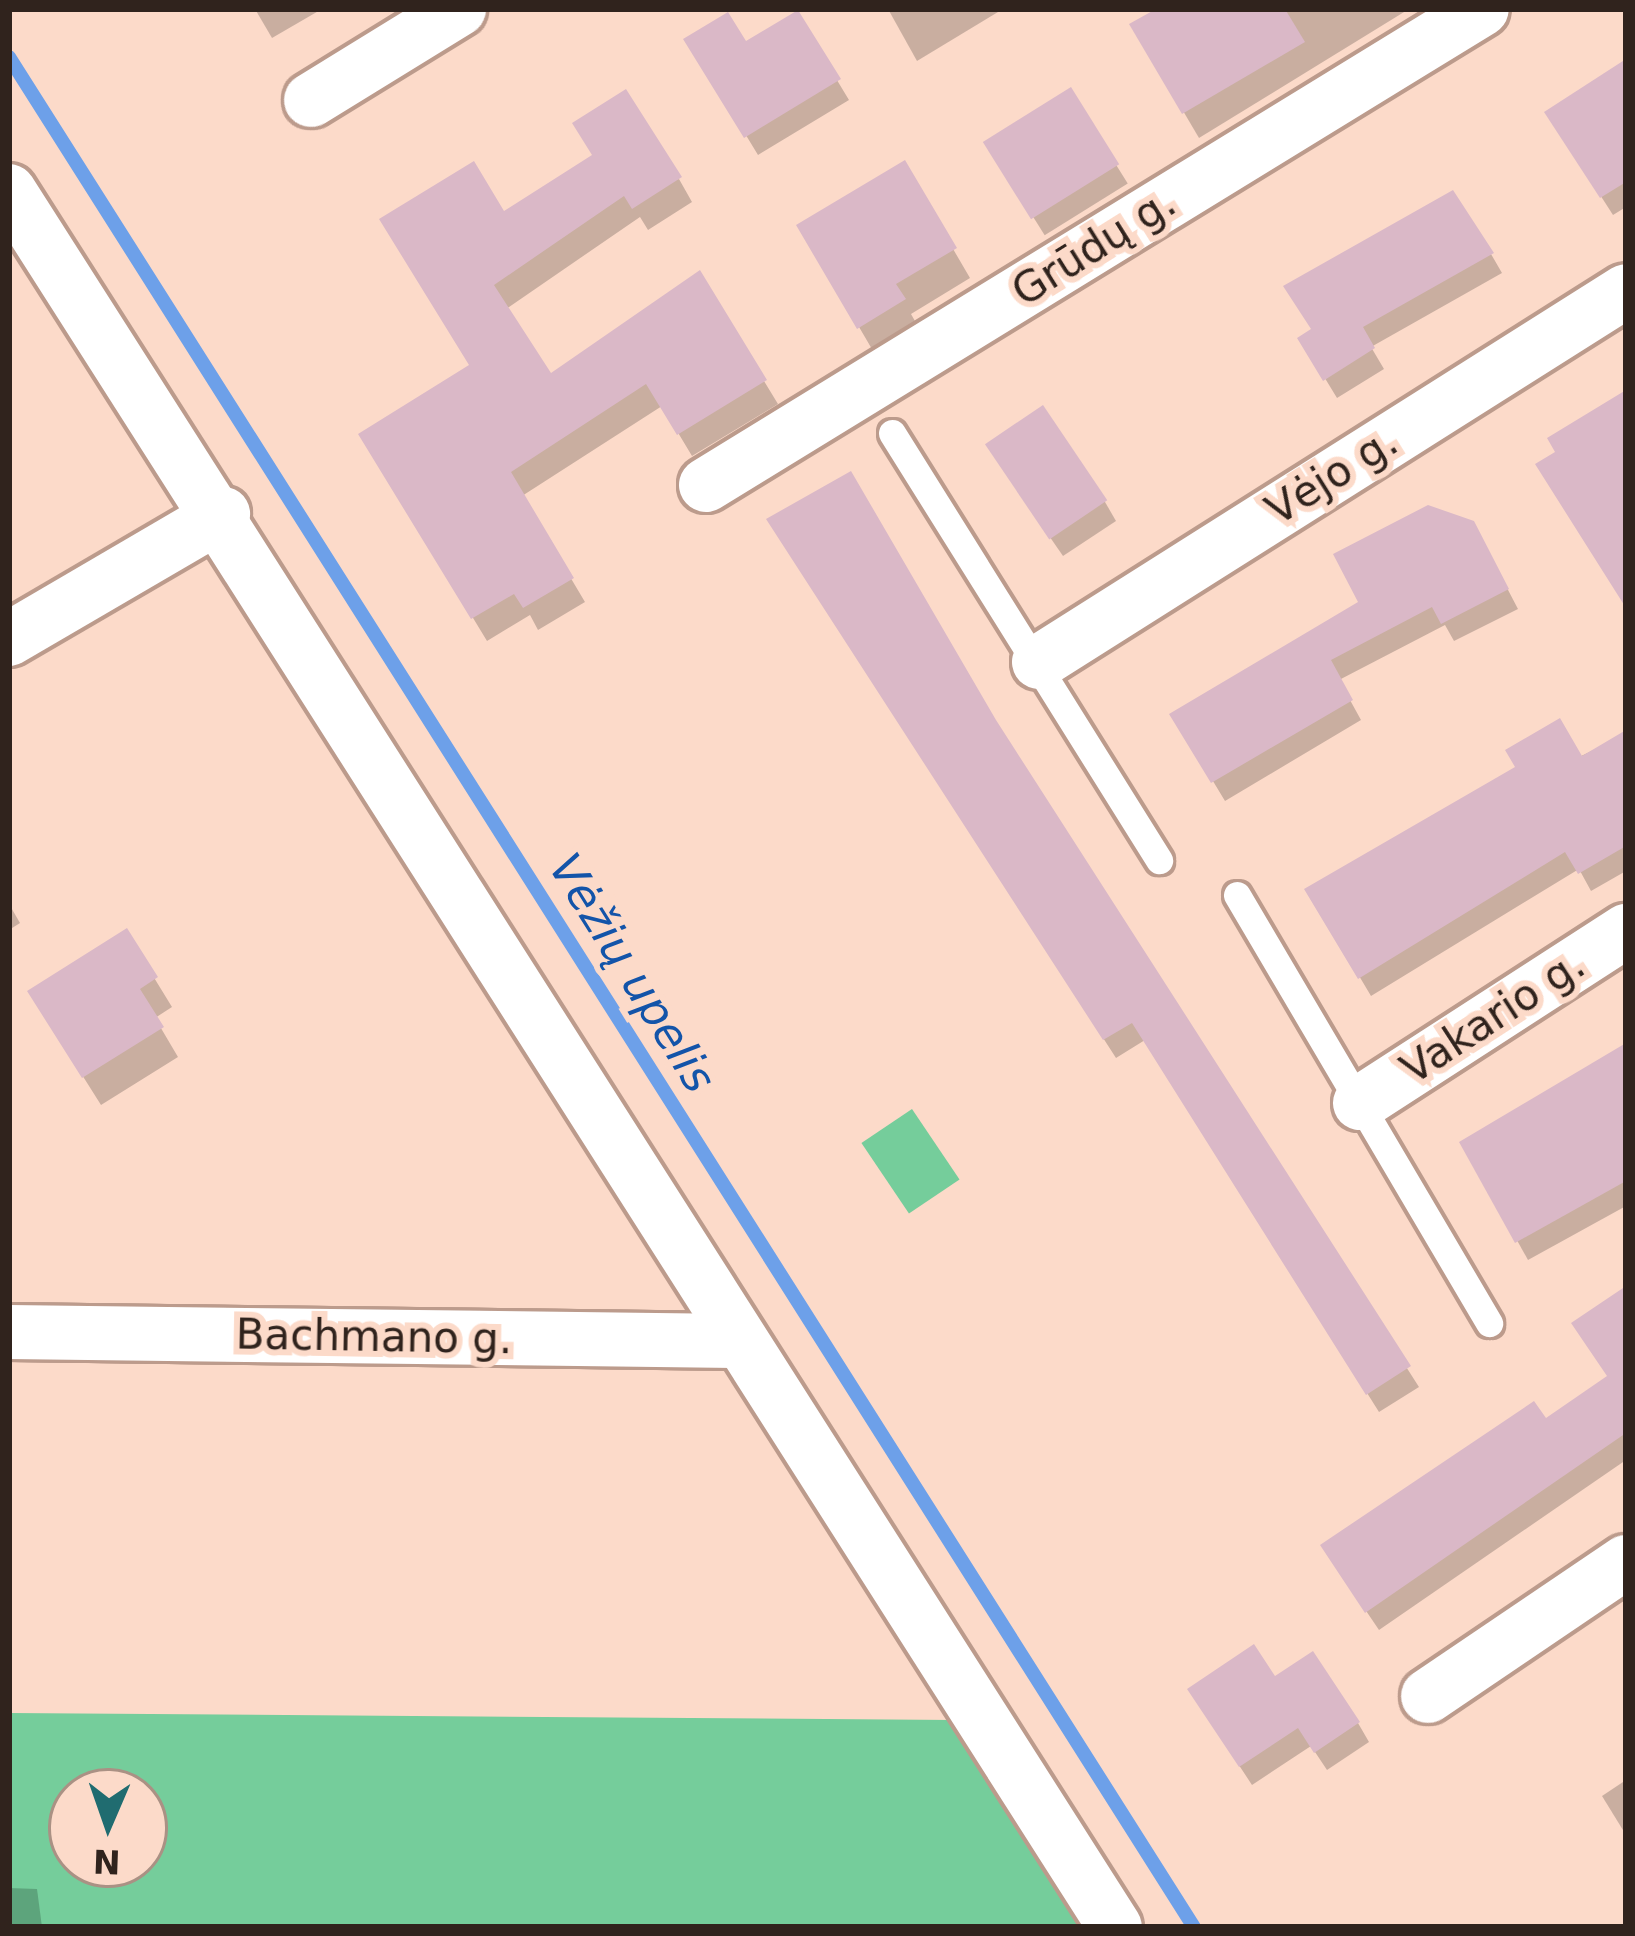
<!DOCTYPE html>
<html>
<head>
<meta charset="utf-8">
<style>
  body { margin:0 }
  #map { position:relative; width:1635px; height:1936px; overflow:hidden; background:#fcdac9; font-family:"DejaVu Sans",sans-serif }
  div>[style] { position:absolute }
  .green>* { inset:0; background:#75cd9b; transform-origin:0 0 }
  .shadow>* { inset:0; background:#0003; transform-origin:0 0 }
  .stream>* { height:14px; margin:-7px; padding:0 7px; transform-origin:7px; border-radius:7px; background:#6da0e9 }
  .building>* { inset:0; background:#dab8c7; transform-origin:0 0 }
  .roads { filter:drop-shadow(3px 0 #bc9b8c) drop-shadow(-3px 0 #bc9b8c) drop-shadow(0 3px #bc9b8c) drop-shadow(0 -3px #bc9b8c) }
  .lane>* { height:27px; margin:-13.5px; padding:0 13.5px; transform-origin:13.5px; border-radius:13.5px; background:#fff }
  .street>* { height:54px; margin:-27px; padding:0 27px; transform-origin:27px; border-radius:27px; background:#fff }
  span { translate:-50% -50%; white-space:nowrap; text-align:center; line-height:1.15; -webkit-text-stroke:12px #fcdac9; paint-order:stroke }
  .street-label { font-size:42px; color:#30231d }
  .water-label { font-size:45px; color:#1354a9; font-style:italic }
  .frame { position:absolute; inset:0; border:12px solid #30231d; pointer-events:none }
  .north { position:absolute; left:48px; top:1768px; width:120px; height:120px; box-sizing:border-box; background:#fcdac9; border:3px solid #aa9184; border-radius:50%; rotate:182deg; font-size:33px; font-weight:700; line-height:48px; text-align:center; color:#30231d }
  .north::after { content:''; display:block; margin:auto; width:42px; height:54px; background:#206c70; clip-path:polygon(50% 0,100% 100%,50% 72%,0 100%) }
</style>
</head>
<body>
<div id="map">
  <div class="green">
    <div style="left:912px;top:1109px;width:85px;height:61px;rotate:56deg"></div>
    <div style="clip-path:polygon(evenodd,9px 1713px,953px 1720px,1082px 1927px,9px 1927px,9px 1713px,72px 1792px,144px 1792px,144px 1864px,72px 1864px,72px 1792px)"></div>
  </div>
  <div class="shadow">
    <div style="clip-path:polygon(255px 9px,322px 9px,272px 38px)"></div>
    <div style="clip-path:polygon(888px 9px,1003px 9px,917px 61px)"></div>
    <div style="clip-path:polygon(1161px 9px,1409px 9px,1199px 138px,1133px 26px)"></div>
    <div style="clip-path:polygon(797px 14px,849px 100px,758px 155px,688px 40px,745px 45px)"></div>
    <div style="clip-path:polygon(1626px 62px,1626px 207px,1613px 215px,1559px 131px)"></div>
    <div style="left:1070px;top:91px;width:109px;height:98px;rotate:58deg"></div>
    <div style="clip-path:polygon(904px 165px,970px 278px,911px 314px,920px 330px,876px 356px,800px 226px)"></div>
    <div style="clip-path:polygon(679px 179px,692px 202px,648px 230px,640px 217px,506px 309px,551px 377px,699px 274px,778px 404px,692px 456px,662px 406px,522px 496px,585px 602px,538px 630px,530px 615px,487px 641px,362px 435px,472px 366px,503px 215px)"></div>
    <div style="clip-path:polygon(1491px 254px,1502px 273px,1371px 347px,1384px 369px,1337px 398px,1301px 339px)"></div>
    <div style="clip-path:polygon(1000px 465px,1105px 502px,1116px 521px,1063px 556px)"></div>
    <div style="clip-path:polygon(781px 539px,994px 722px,1419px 1387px,1379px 1412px,1145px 1040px,1116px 1058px)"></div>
    <div style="clip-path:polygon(1484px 544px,1518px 609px,1454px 641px,1445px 625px,1339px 680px,1361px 720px,1225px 801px,1173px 715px)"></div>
    <div style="clip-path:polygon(1626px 734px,1626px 871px,1591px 891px,1579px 869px,1371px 996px,1308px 890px)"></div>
    <div style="clip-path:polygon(9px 904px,20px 923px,9px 930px)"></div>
    <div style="clip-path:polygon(126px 932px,172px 1007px,155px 1018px,178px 1057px,101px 1105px,48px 1021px)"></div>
    <div style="clip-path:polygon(1626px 1049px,1626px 1206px,1528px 1260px,1463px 1143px)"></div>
    <div style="clip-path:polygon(1626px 1289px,1626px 1460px,1379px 1630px,1335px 1565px,1610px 1378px)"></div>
    <div style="clip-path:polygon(1274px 1680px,1358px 1723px,1369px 1742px,1327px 1770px,1311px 1746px,1252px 1785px,1202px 1709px)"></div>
    <div style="clip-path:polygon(1626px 1780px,1626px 1835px,1602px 1796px)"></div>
    <div style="clip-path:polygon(9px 1888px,37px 1889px,42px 1927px,9px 1927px)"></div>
  </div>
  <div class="stream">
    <div style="left:9px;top:57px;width:2214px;rotate:57.64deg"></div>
  </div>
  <div class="building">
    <div style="clip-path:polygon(1156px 9px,1285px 9px,1305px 42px,1182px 114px,1129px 24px)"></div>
    <div style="clip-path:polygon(798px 10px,841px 79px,744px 138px,683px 39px,728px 12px,746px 41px)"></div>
    <div style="clip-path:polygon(1626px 59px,1626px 182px,1600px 198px,1544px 112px)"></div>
    <div style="left:1071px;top:87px;width:91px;height:104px;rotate:58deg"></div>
    <div style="clip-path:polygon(626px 89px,682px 177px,632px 209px,624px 196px,494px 285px,551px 373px,700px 270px,767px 380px,677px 435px,646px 384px,511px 472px,574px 578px,523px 608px,514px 594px,471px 619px,358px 434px,469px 365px,379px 219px,474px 161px,504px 211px,592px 155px,572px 123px)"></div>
    <div style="clip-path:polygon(905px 160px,957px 248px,896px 284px,906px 299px,857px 329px,796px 225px)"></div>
    <div style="clip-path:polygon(1453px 190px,1494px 253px,1363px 327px,1375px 348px,1323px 381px,1297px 338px,1311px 329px,1283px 286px)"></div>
    <div style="clip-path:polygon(1626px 390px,1626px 608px,1535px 464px,1555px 452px,1547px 438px)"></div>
    <div style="left:1043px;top:405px;width:115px;height:70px;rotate:56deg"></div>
    <div style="clip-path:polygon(851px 471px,996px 720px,1411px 1366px,1366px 1395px,1132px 1023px,1103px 1040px,766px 519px)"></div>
    <div style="clip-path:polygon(1428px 505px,1474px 521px,1509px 589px,1441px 624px,1432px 607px,1331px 660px,1353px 700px,1211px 783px,1169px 714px,1358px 602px,1333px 554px)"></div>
    <div style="clip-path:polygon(1560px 718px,1582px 756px,1626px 730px,1626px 846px,1578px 874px,1565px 852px,1358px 979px,1304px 889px,1515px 767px,1505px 750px)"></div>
    <div style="clip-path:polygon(127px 928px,158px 977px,140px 989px,164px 1027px,82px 1078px,27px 991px)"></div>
    <div style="clip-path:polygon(1626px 1043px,1626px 1181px,1515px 1243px,1459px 1142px)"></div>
    <div style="clip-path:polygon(1626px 1286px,1626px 1433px,1365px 1613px,1320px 1545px,1534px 1401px,1546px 1418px,1607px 1376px,1571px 1323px)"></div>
    <div style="clip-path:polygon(1254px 1644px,1275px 1676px,1313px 1651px,1360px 1722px,1314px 1753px,1298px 1728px,1239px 1767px,1187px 1689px)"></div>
  </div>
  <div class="roads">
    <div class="lane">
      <div style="left:892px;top:433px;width:504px;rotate:57.98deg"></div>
      <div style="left:1237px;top:895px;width:497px;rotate:59.5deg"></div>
    </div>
    <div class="street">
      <div style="left:311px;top:100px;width:174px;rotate:-31.6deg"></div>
      <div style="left:9px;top:191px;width:2058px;rotate:57.5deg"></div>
      <div style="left:706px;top:485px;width:910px;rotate:-31.53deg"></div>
      <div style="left:9px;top:639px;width:248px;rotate:-30.3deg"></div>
      <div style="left:1039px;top:662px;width:694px;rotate:-32.29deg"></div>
      <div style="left:1360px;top:1103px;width:317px;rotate:-32.9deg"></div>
      <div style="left:9px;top:1332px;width:730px;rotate:0.71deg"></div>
      <div style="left:1428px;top:1696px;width:239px;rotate:-34.1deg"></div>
    </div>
  </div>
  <div class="street-label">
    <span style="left:1094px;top:247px;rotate:-32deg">Grūdų g.</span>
    <span style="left:1332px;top:476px;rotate:-32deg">Vėjo g.</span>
    <span style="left:1493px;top:1017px;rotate:-33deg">Vakario g.</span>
    <span style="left:374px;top:1337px;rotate:1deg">Bachmano g.</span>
  </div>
  <div class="water-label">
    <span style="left:632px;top:973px;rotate:58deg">Vėžių upelis</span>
  </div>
  <div class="frame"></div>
  <div class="north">N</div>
</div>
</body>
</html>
